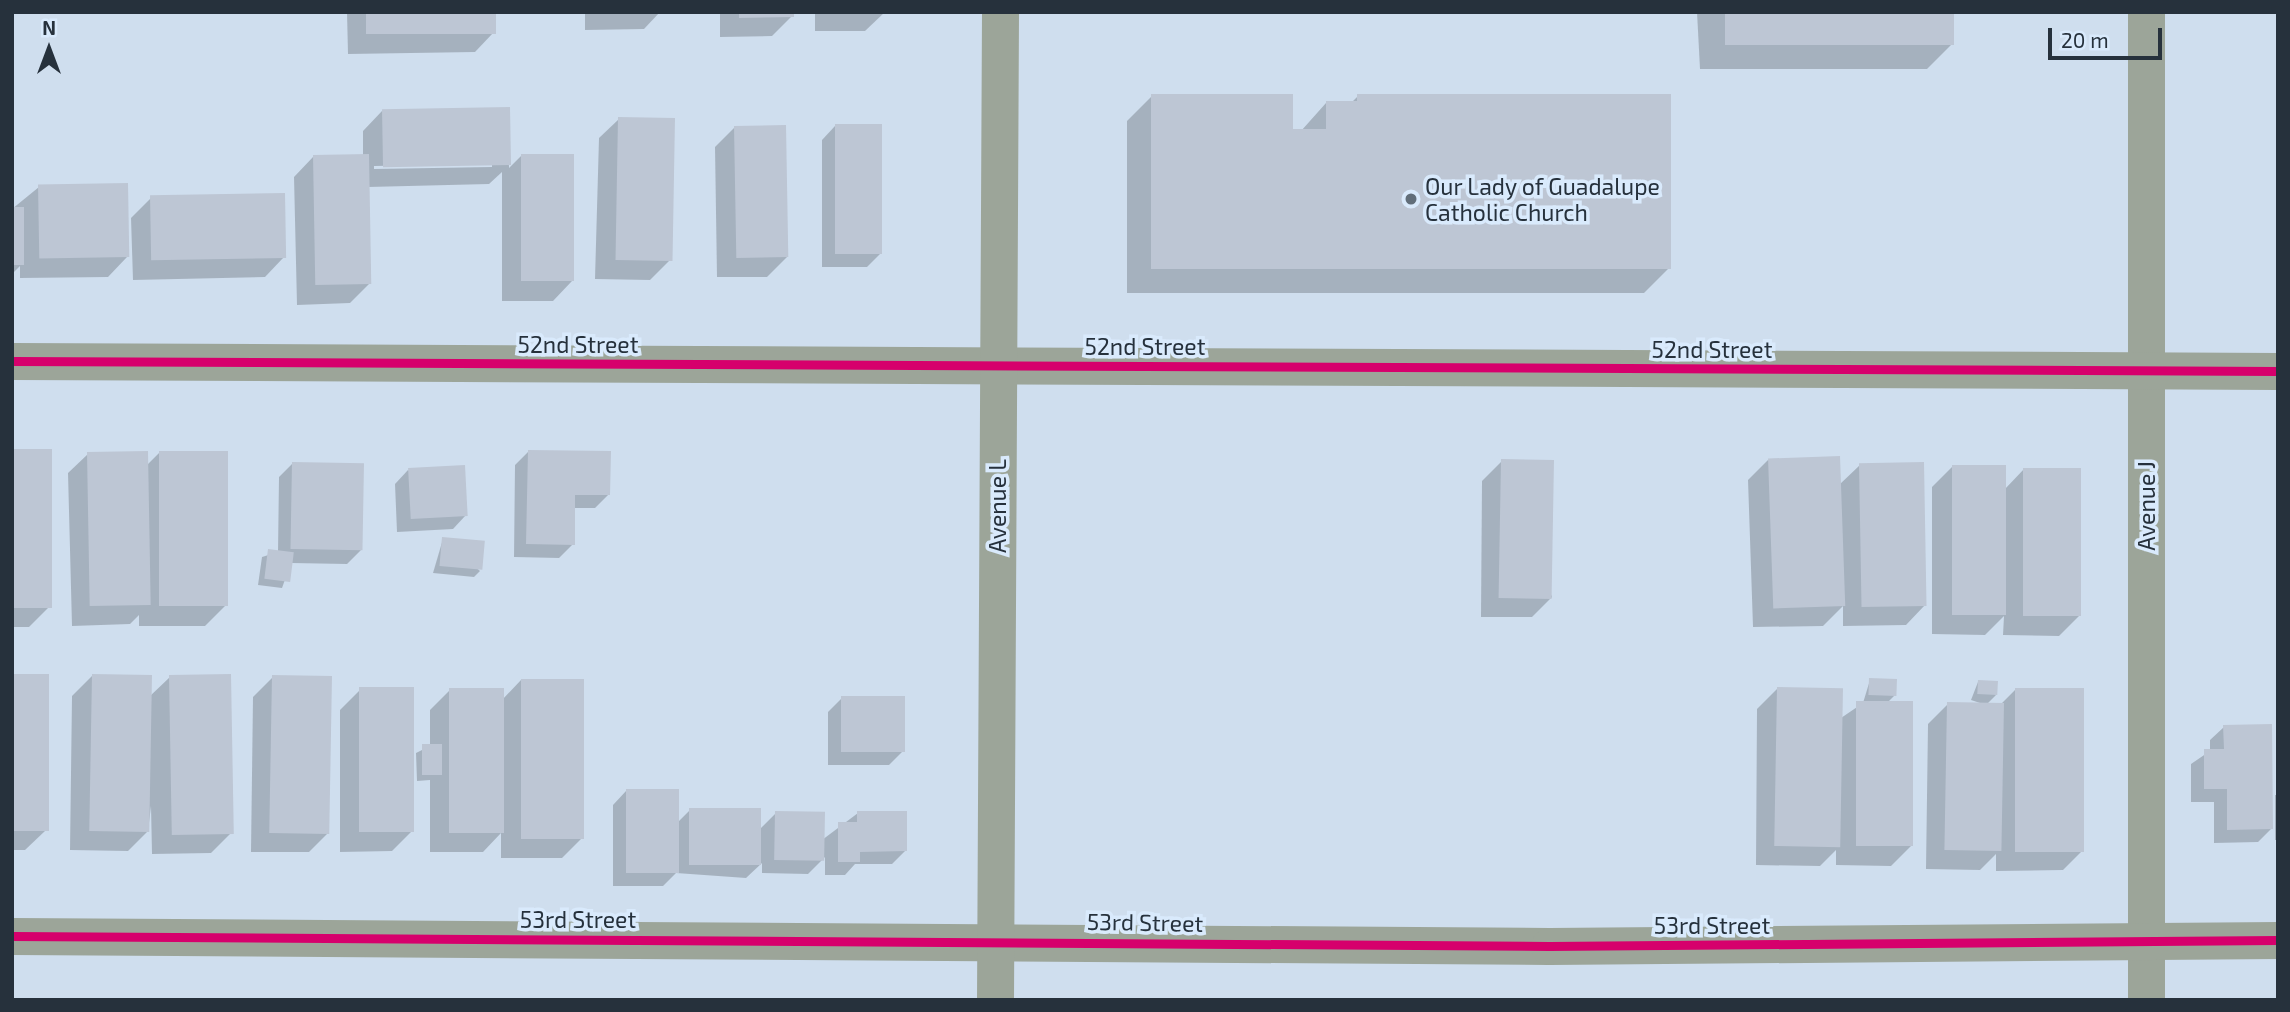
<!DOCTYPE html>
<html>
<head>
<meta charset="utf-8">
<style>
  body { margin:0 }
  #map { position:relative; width:2290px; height:1012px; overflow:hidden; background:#cfdeee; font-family:"Exo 2",sans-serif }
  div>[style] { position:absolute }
  .shadow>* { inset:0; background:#0003; transform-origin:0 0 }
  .building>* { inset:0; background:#bdc6d4; transform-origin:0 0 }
  .minor>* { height:37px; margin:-18.5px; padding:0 18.5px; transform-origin:18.5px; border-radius:18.5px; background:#9ca599 }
  .cycleway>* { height:9px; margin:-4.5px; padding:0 4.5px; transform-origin:4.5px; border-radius:4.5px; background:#d6006c }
  .dots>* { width:19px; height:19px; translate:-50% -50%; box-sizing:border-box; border:4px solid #d9eafc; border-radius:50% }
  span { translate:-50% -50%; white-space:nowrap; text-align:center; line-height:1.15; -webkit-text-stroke:7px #d9eafc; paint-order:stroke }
  .poi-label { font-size:23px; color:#26313c }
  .left { translate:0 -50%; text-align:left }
  .street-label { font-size:23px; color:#26313c }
  .frame { position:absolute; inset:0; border:14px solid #26313c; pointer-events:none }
  .north { position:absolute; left:14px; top:14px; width:70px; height:70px; -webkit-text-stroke:5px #d9eafc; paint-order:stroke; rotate:0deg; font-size:19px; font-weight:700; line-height:28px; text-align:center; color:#26313c }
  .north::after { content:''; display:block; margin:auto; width:24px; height:32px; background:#26313c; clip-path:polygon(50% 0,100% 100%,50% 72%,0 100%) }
  .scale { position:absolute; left:2048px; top:28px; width:114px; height:32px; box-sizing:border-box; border:4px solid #26313c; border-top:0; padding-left:9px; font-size:21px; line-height:24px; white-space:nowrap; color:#26313c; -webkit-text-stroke:5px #d9eafc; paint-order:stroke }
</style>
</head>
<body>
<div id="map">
  <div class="shadow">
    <div style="clip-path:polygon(347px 12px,494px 12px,494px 32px,475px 52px,348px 54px)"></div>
    <div style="clip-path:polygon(585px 12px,660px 12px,644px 29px,585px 30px)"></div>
    <div style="clip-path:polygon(720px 12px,792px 12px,792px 16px,772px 36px,720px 37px)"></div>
    <div style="clip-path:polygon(815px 12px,885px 12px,865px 31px,815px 31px)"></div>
    <div style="clip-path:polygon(1697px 12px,1952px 12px,1952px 44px,1927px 69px,1700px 69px)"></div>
    <div style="clip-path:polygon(1152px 96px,1291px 131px,1301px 131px,1326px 103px,1351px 103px,1358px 96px,1669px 268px,1644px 293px,1127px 293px,1127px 121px)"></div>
    <div style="clip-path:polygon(evenodd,508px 108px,509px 168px,522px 155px,572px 281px,553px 301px,502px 301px,502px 172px,489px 184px,368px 187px,370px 283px,350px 303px,297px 305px,294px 177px,313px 157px,363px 156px,363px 131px,382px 111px,508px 108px,492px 164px,492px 167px,374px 169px,374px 166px,492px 164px)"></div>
    <div style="clip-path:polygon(619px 119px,670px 260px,650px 280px,595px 279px,599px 138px)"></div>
    <div style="clip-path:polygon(835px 126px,881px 253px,867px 267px,822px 267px,822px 140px)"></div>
    <div style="clip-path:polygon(735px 127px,787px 257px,767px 277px,717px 277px,715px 147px)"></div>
    <div style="clip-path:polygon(39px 187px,127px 257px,108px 277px,20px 278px,20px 266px,12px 274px,12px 209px)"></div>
    <div style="clip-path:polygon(151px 198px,284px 257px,265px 277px,133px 280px,131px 218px)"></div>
    <div style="clip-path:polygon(12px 450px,49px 607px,29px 627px,12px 627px)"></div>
    <div style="clip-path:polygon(160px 452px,225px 606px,205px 626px,139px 626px,139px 615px,130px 624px,72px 626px,68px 473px,88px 454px,146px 466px)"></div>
    <div style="clip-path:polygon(528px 452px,609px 494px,595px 508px,573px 508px,573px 544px,559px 558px,514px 557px,515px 465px)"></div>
    <div style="clip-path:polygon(1768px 460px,1839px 485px,1860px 465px,1925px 605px,1906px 625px,1843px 626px,1843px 606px,1823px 626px,1753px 627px,1748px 480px)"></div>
    <div style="clip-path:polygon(1502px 461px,1552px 597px,1532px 617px,1481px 617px,1482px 481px)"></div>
    <div style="clip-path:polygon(292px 464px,361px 550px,347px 564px,291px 563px,282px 588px,258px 585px,262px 557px,278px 552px,279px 477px)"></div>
    <div style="clip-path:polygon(1952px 467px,2005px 489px,2024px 469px,2079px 616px,2059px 636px,2003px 635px,2004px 616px,1985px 635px,1932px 634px,1932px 487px)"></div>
    <div style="clip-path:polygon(408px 470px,466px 515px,453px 529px,397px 532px,395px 484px)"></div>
    <div style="clip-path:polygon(443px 539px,480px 571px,474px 577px,433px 573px)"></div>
    <div style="clip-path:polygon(12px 676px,45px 831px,25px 850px,12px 850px)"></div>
    <div style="clip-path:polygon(92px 676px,149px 697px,170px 677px,231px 833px,211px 853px,152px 854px,151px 806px,148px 831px,128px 851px,70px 850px,72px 696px)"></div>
    <div style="clip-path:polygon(273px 677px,329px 832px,309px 852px,251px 852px,253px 697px)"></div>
    <div style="clip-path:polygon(521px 680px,582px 838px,562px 858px,501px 858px,501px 833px,483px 852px,430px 852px,430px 780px,417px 781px,416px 753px,430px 746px,430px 710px,450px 690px,502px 700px)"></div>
    <div style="clip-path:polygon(1870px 680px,1895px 695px,1887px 703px,1911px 846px,1891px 866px,1836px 865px,1836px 850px,1820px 866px,1756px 865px,1757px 709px,1777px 689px,1841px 718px,1863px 703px)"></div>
    <div style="clip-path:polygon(1978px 682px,1996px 695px,1987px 704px,2001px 704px,2015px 690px,2083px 850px,2063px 870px,1996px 871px,1996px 854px,1980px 870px,1926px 869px,1928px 724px,1948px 704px,1983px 704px,1971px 700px)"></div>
    <div style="clip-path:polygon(360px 690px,412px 831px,392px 851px,340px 852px,340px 710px)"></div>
    <div style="clip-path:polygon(842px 698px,903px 751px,889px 765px,828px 765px,828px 712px)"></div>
    <div style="clip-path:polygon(2224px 727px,2271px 829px,2258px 842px,2214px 843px,2214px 802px,2191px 802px,2191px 764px,2210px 751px,2210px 740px)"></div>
    <div style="clip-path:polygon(626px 791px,677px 823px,690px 810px,760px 829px,776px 813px,822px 840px,858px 813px,906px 850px,892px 864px,855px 864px,845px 875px,825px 875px,825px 857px,808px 874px,762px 873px,762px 863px,746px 878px,676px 873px,663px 886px,613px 886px,613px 805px)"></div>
    <div style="left:2278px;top:795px;width:45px;height:3px;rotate:90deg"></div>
  </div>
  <div class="building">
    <div style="left:366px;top:12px;width:130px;height:22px"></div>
    <div style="clip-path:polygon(739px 12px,794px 12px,794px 17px,739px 18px)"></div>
    <div style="left:1725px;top:12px;width:229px;height:33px"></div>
    <div style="clip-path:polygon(1151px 94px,1293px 94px,1293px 129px,1326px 129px,1326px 101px,1357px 101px,1357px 94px,1671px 94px,1671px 269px,1151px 269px)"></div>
    <div style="left:510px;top:107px;width:58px;height:128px;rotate:89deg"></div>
    <div style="left:618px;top:117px;width:57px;height:143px;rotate:1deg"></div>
    <div style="left:835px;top:124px;width:47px;height:130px"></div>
    <div style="left:786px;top:125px;width:132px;height:52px;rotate:89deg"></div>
    <div style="left:369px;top:154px;width:130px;height:56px;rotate:89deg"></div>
    <div style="left:521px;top:154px;width:53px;height:127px"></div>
    <div style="left:128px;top:183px;width:74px;height:90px;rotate:89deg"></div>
    <div style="left:285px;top:193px;width:65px;height:135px;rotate:89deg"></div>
    <div style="left:12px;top:207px;width:12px;height:58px"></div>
    <div style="left:12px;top:449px;width:40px;height:159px"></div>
    <div style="clip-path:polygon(528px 450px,611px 451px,610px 495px,575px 495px,575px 545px,526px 544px)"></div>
    <div style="left:148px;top:451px;width:154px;height:61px;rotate:89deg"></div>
    <div style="left:159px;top:451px;width:69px;height:155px"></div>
    <div style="left:1840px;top:456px;width:150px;height:72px;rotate:88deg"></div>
    <div style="left:1501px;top:459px;width:53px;height:139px;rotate:1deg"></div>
    <div style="left:292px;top:462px;width:72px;height:87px;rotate:1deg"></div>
    <div style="left:1924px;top:462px;width:144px;height:65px;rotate:89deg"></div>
    <div style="left:465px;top:465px;width:51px;height:57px;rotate:87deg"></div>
    <div style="left:1952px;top:465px;width:54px;height:150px"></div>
    <div style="left:2023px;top:468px;width:58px;height:148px"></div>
    <div style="left:442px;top:537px;width:43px;height:29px;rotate:5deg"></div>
    <div style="left:268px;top:549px;width:26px;height:30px;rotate:7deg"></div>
    <div style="left:12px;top:674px;width:37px;height:157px"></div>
    <div style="left:92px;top:674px;width:60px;height:157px;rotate:1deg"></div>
    <div style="left:231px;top:674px;width:160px;height:62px;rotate:89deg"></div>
    <div style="left:272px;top:675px;width:60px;height:158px;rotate:1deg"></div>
    <div style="left:1869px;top:678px;width:28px;height:17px;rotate:2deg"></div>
    <div style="left:521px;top:679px;width:63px;height:160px"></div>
    <div style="left:1978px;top:680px;width:20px;height:14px;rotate:3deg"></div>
    <div style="left:414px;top:687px;width:145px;height:55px;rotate:90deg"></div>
    <div style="left:1777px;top:687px;width:66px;height:159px;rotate:1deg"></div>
    <div style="left:449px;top:688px;width:55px;height:145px"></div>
    <div style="left:2015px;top:688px;width:69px;height:164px"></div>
    <div style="left:841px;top:696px;width:64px;height:56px"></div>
    <div style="left:1856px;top:701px;width:57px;height:145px"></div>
    <div style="left:1947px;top:702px;width:57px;height:148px;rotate:1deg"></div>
    <div style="clip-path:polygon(2272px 724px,2273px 829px,2227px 830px,2227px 789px,2204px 789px,2204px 749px,2224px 749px,2223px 725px)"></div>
    <div style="left:422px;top:744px;width:20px;height:31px"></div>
    <div style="left:626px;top:789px;width:53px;height:84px"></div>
    <div style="left:689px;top:808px;width:72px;height:57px"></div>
    <div style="left:775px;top:811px;width:50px;height:49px;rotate:1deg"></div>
    <div style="clip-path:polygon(857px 811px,907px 811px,907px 851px,860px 852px,860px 862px,838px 862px,838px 822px,857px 822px)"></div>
  </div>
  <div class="minor">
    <div style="left:2146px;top:12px;width:988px;rotate:90deg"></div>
    <div style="left:12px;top:361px;width:2266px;rotate:0.25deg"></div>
    <div style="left:12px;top:936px;width:1537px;rotate:0.37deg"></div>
    <div style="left:1549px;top:946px;width:729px;rotate:-0.47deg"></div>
    <div style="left:995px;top:1000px;width:988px;rotate:-89.71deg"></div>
  </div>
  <div class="cycleway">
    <div style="left:12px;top:361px;width:2266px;rotate:0.25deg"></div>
    <div style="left:12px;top:936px;width:1537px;rotate:0.37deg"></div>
    <div style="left:1549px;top:946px;width:729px;rotate:-0.47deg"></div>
  </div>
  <div class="dots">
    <div style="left:1411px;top:199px;background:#616e7a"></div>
  </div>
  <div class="poi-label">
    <span class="left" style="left:1425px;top:199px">Our Lady of Guadalupe<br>Catholic Church</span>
  </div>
  <div class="street-label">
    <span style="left:578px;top:344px">52nd Street</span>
    <span style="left:1145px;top:346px">52nd Street</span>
    <span style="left:1712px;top:349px">52nd Street</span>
    <span style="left:997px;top:506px;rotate:-90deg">Avenue L</span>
    <span style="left:2146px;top:506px;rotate:-90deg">Avenue J</span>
    <span style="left:578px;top:919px">53rd Street</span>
    <span style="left:1145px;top:922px;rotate:1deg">53rd Street</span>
    <span style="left:1712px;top:925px">53rd Street</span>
  </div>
  <div class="frame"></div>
  <div class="north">N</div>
  <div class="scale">20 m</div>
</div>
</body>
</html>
